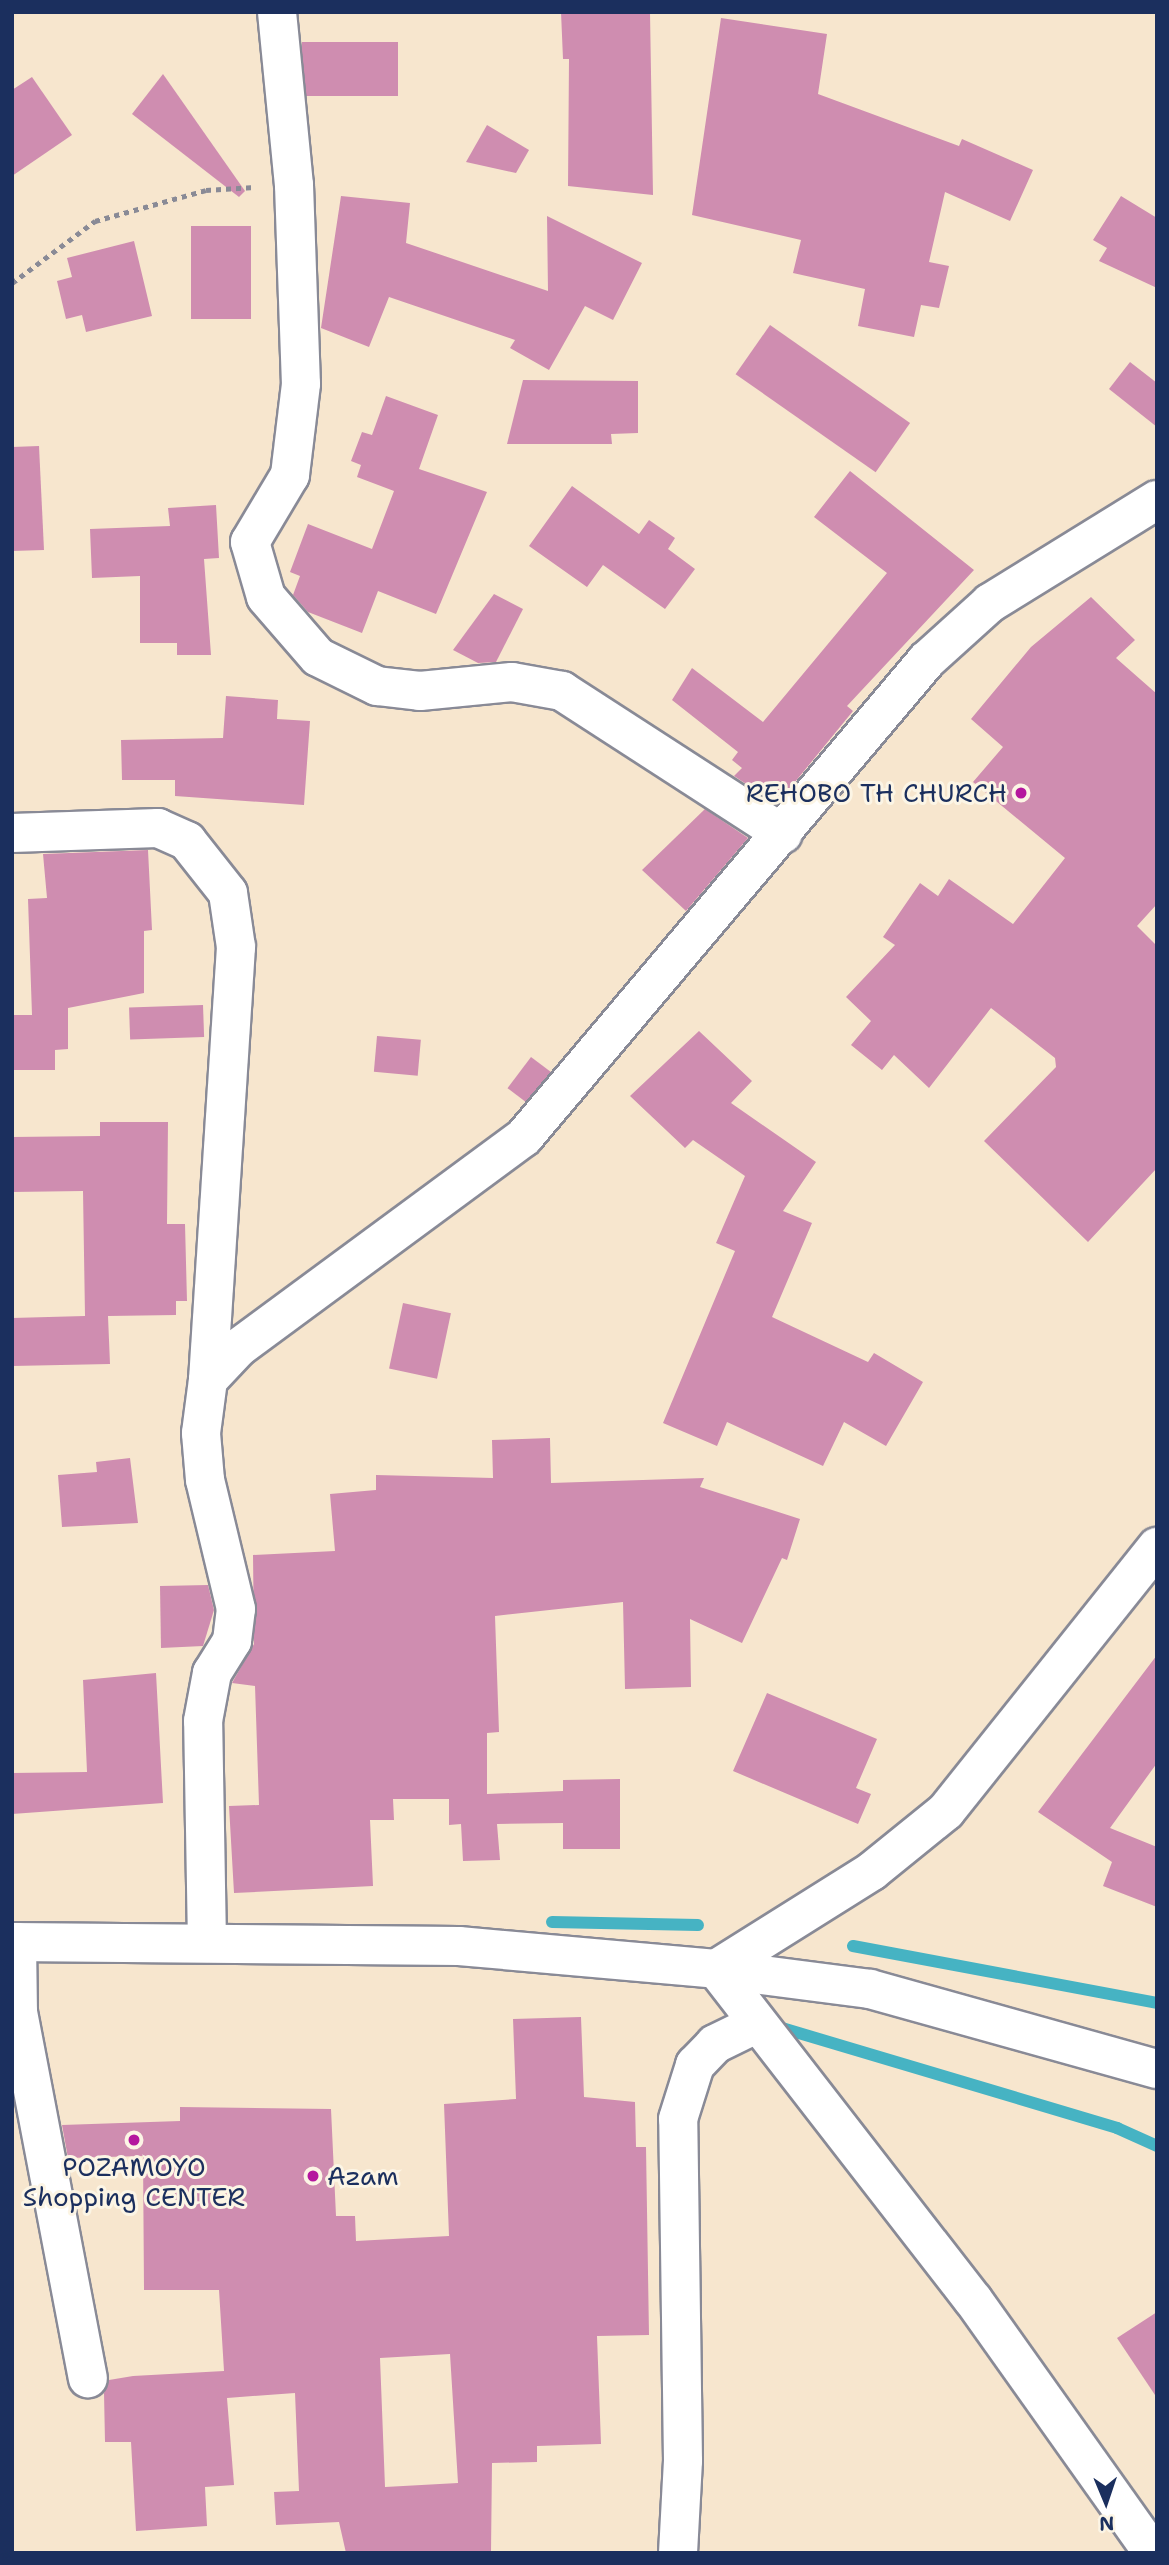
<!DOCTYPE html>
<html>
<head>
<meta charset="utf-8">
<style>
  body { margin:0 }
  #map { position:relative; width:1169px; height:2565px; overflow:hidden; background:#f7e6ce; font-family:"Shantell Sans",sans-serif }
  div>[style] { position:absolute }
  .stream>* { height:12px; margin:-6px; padding:0 6px; transform-origin:6px; border-radius:6px; background:#46b3c3 }
  .building>* { inset:0; background:#cf8db0; transform-origin:0 0 }
  .path>* { height:4.5px; margin-top:-2.25px; transform-origin:0; background:repeating-linear-gradient(90deg,#898a96 0 5px,transparent 0 10px) }
  .roads { filter:drop-shadow(2px 0 #898a96) drop-shadow(-2px 0 #898a96) drop-shadow(0 2px #898a96) drop-shadow(0 -2px #898a96) }
  .street>* { height:38px; margin:-19px; padding:0 19px; transform-origin:19px; border-radius:19px; background:#fff }
  .secondary>* { height:38px; margin:-19px; padding:0 19px; transform-origin:19px; border-radius:19px; background:#fff }
  .dots>* { width:19px; height:19px; translate:-50% -50%; box-sizing:border-box; border:4px solid #fcf5e5; border-radius:50% }
  span { translate:-50% -50%; white-space:nowrap; text-align:center; line-height:1.15; -webkit-text-stroke:6px #fcf5e5; paint-order:stroke }
  .poi-label { font-size:26px; color:#1b2f5e }
  .right { translate:-100% -50%; text-align:right }
  .left { translate:0 -50%; text-align:left }
  .frame { position:absolute; inset:0; border:14px solid #1b2f5e; pointer-events:none }
  .north { position:absolute; left:1071px; top:2467px; width:70px; height:70px; -webkit-text-stroke:5px #fcf5e5; paint-order:stroke; rotate:178deg; font-size:19px; font-weight:700; line-height:28px; text-align:center; color:#1b2f5e }
  .north::after { content:''; display:block; margin:auto; width:24px; height:32px; background:#1b2f5e; clip-path:polygon(50% 0,100% 100%,50% 72%,0 100%) }
</style>
</head>
<body>
<div id="map">
  <div class="stream">
    <div style="left:552px;top:1922px;width:146px;rotate:1.2deg"></div>
    <div style="left:853px;top:1946px;width:309px;rotate:10.6deg"></div>
    <div style="left:782px;top:2028px;width:350px;rotate:16.6deg"></div>
    <div style="left:1117px;top:2128px;width:44px;rotate:24.2deg"></div>
  </div>
  <div class="building">
    <div style="clip-path:polygon(561px 12px,650px 12px,653px 195px,568px 186px,569px 59px,563px 59px)"></div>
    <div style="clip-path:polygon(721px 18px,827px 34px,818px 94px,959px 146px,962px 139px,1033px 170px,1010px 221px,945px 192px,929px 262px,949px 266px,939px 308px,921px 305px,914px 337px,858px 326px,865px 289px,793px 273px,801px 240px,692px 215px)"></div>
    <div style="left:302px;top:42px;width:96px;height:54px"></div>
    <div style="clip-path:polygon(163px 74px,245px 191px,239px 197px,132px 114px)"></div>
    <div style="clip-path:polygon(32px 77px,72px 135px,12px 176px,12px 90px)"></div>
    <div style="clip-path:polygon(487px 125px,529px 150px,516px 173px,466px 162px)"></div>
    <div style="clip-path:polygon(341px 196px,410px 203px,406px 243px,548px 291px,547px 216px,642px 263px,613px 320px,585px 306px,549px 370px,510px 348px,515px 340px,389px 297px,369px 347px,321px 328px)"></div>
    <div style="clip-path:polygon(1121px 196px,1157px 218px,1157px 288px,1099px 261px,1107px 248px,1093px 240px)"></div>
    <div style="left:191px;top:226px;width:60px;height:93px"></div>
    <div style="clip-path:polygon(134px 241px,152px 316px,86px 332px,82px 315px,66px 319px,57px 281px,72px 277px,67px 258px)"></div>
    <div style="left:770px;top:325px;width:171px;height:60px;rotate:35deg"></div>
    <div style="clip-path:polygon(1130px 362px,1157px 383px,1157px 427px,1109px 389px)"></div>
    <div style="clip-path:polygon(523px 380px,638px 381px,638px 433px,611px 434px,612px 444px,507px 444px)"></div>
    <div style="clip-path:polygon(386px 396px,438px 415px,419px 469px,487px 492px,436px 614px,378px 591px,362px 633px,308px 612px,293px 595px,300px 576px,290px 572px,308px 524px,372px 549px,394px 491px,357px 477px,361px 465px,351px 461px,362px 432px,372px 435px)"></div>
    <div style="clip-path:polygon(39px 446px,44px 550px,12px 551px,12px 447px)"></div>
    <div style="clip-path:polygon(850px 471px,974px 570px,847px 706px,853px 711px,777px 804px,734px 776px,742px 768px,732px 760px,738px 752px,672px 700px,692px 668px,763px 722px,887px 573px,814px 517px)"></div>
    <div style="clip-path:polygon(572px 486px,639px 534px,649px 520px,675px 538px,668px 549px,695px 569px,665px 609px,603px 565px,587px 587px,529px 546px)"></div>
    <div style="clip-path:polygon(216px 505px,219px 558px,204px 559px,211px 655px,177px 655px,177px 643px,140px 643px,140px 576px,92px 578px,90px 529px,170px 526px,168px 508px)"></div>
    <div style="clip-path:polygon(494px 594px,523px 609px,496px 662px,478px 663px,453px 650px)"></div>
    <div style="clip-path:polygon(1091px 597px,1135px 640px,1116px 658px,1157px 694px,1157px 904px,1137px 926px,1157px 946px,1157px 1168px,1088px 1242px,984px 1141px,1056px 1067px,1055px 1058px,991px 1008px,929px 1088px,894px 1055px,882px 1070px,851px 1045px,871px 1021px,846px 997px,895px 945px,883px 937px,920px 883px,938px 896px,949px 879px,1013px 924px,1065px 858px,973px 782px,1003px 747px,971px 719px,1031px 647px)"></div>
    <div style="clip-path:polygon(226px 696px,278px 700px,277px 719px,310px 721px,304px 805px,175px 796px,175px 780px,122px 780px,121px 740px,223px 738px)"></div>
    <div style="clip-path:polygon(705px 809px,748px 838px,686px 911px,642px 870px)"></div>
    <div style="clip-path:polygon(148px 850px,152px 930px,144px 931px,144px 993px,68px 1008px,68px 1049px,55px 1050px,55px 1070px,12px 1070px,12px 1015px,32px 1015px,28px 899px,47px 898px,43px 854px)"></div>
    <div style="left:203px;top:1005px;width:32px;height:74px;rotate:88deg"></div>
    <div style="clip-path:polygon(699px 1031px,752px 1081px,731px 1103px,816px 1162px,783px 1211px,812px 1223px,772px 1317px,868px 1362px,874px 1353px,923px 1382px,886px 1446px,844px 1422px,823px 1466px,727px 1422px,717px 1446px,663px 1423px,735px 1251px,716px 1243px,745px 1176px,693px 1140px,685px 1148px,630px 1096px)"></div>
    <div style="left:377px;top:1036px;width:44px;height:36px;rotate:5deg"></div>
    <div style="left:531px;top:1057px;width:25px;height:39px;rotate:37deg"></div>
    <div style="clip-path:polygon(100px 1122px,168px 1122px,167px 1224px,185px 1224px,187px 1301px,176px 1301px,176px 1315px,108px 1316px,110px 1364px,12px 1366px,12px 1318px,85px 1316px,83px 1191px,12px 1192px,12px 1137px,100px 1136px)"></div>
    <div style="left:403px;top:1303px;width:49px;height:67px;rotate:12deg"></div>
    <div style="clip-path:polygon(550px 1438px,551px 1483px,704px 1478px,700px 1487px,800px 1519px,787px 1560px,782px 1558px,742px 1643px,690px 1619px,691px 1687px,625px 1689px,623px 1602px,495px 1616px,499px 1732px,487px 1733px,487px 1794px,563px 1791px,563px 1780px,620px 1779px,620px 1849px,563px 1849px,563px 1823px,497px 1824px,500px 1860px,463px 1861px,461px 1824px,449px 1825px,449px 1799px,393px 1799px,394px 1820px,370px 1820px,373px 1886px,234px 1893px,229px 1806px,259px 1805px,255px 1686px,232px 1683px,254px 1644px,253px 1555px,335px 1551px,330px 1494px,376px 1490px,376px 1475px,493px 1478px,492px 1440px)"></div>
    <div style="clip-path:polygon(130px 1458px,138px 1523px,62px 1527px,58px 1475px,97px 1472px,96px 1462px)"></div>
    <div style="clip-path:polygon(208px 1585px,214px 1610px,203px 1646px,161px 1648px,160px 1586px)"></div>
    <div style="clip-path:polygon(1157px 1655px,1157px 1763px,1110px 1828px,1157px 1847px,1157px 1907px,1103px 1886px,1112px 1862px,1038px 1812px)"></div>
    <div style="clip-path:polygon(156px 1673px,163px 1803px,12px 1814px,12px 1773px,87px 1772px,83px 1680px)"></div>
    <div style="clip-path:polygon(767px 1693px,877px 1739px,856px 1788px,871px 1794px,858px 1824px,733px 1771px)"></div>
    <div style="clip-path:polygon(evenodd,581px 2017px,584px 2097px,635px 2102px,636px 2147px,646px 2147px,649px 2335px,597px 2336px,601px 2444px,537px 2446px,537px 2462px,492px 2463px,491px 2553px,346px 2553px,339px 2522px,276px 2525px,274px 2492px,299px 2491px,295px 2393px,227px 2398px,234px 2485px,205px 2487px,207px 2526px,136px 2531px,131px 2442px,105px 2442px,104px 2393px,109px 2380px,133px 2376px,224px 2371px,219px 2290px,144px 2290px,143px 2156px,68px 2158px,62px 2125px,180px 2121px,180px 2107px,331px 2109px,336px 2216px,355px 2216px,356px 2241px,449px 2236px,444px 2104px,516px 2099px,513px 2019px,581px 2017px,450px 2354px,458px 2483px,385px 2487px,380px 2358px,450px 2354px)"></div>
    <div style="clip-path:polygon(1157px 2312px,1157px 2398px,1117px 2338px)"></div>
  </div>
  <div class="path">
    <div style="left:12px;top:283px;width:104px;rotate:-36.8deg"></div>
    <div style="left:95px;top:221px;width:115px;rotate:-15.6deg"></div>
    <div style="left:206px;top:190px;width:49px;rotate:-3.5deg"></div>
  </div>
  <div class="roads">
    <div class="street">
      <div style="left:277px;top:12px;width:174px;rotate:84.4deg"></div>
      <div style="left:294px;top:185px;width:199px;rotate:88deg"></div>
      <div style="left:301px;top:384px;width:92px;rotate:96.9deg"></div>
      <div style="left:290px;top:475px;width:78px;rotate:120.8deg"></div>
      <div style="left:250px;top:542px;width:57px;rotate:73.8deg"></div>
      <div style="left:266px;top:597px;width:79px;rotate:49.1deg"></div>
      <div style="left:318px;top:657px;width:66px;rotate:26.2deg"></div>
      <div style="left:377px;top:686px;width:43px;rotate:6.6deg"></div>
      <div style="left:420px;top:691px;width:92px;rotate:-5.6deg"></div>
      <div style="left:512px;top:682px;width:51px;rotate:10.2deg"></div>
      <div style="left:562px;top:691px;width:263px;rotate:32.9deg"></div>
      <div style="left:12px;top:833px;width:146px;rotate:-2deg"></div>
      <div style="left:158px;top:828px;width:32px;rotate:24deg"></div>
      <div style="left:187px;top:841px;width:66px;rotate:51.7deg"></div>
      <div style="left:228px;top:893px;width:55px;rotate:81.6deg"></div>
      <div style="left:236px;top:947px;width:434px;rotate:93.7deg"></div>
      <div style="left:17px;top:1942px;width:70px;rotate:89.2deg"></div>
      <div style="left:18px;top:2012px;width:373px;rotate:79.2deg"></div>
      <div style="left:207px;top:1943px;width:222px;rotate:-91deg"></div>
      <div style="left:203px;top:1721px;width:49px;rotate:-79.4deg"></div>
      <div style="left:212px;top:1673px;width:38px;rotate:-58deg"></div>
      <div style="left:232px;top:1641px;width:32px;rotate:-83deg"></div>
      <div style="left:236px;top:1609px;width:133px;rotate:-103.5deg"></div>
      <div style="left:205px;top:1480px;width:47px;rotate:-94.9deg"></div>
      <div style="left:201px;top:1433px;width:53px;rotate:-82.5deg"></div>
      <div style="left:208px;top:1380px;width:44px;rotate:-46.8deg"></div>
      <div style="left:238px;top:1348px;width:355px;rotate:-36.4deg"></div>
      <div style="left:524px;top:1137px;width:624px;rotate:-49.81deg"></div>
      <div style="left:927px;top:660px;width:85px;rotate:-42.1deg"></div>
      <div style="left:990px;top:603px;width:196px;rotate:-31.7deg"></div>
      <div style="left:678px;top:2553px;width:92px;rotate:-86.9deg"></div>
      <div style="left:683px;top:2461px;width:342px;rotate:-90.8deg"></div>
      <div style="left:678px;top:2119px;width:57px;rotate:-72.5deg"></div>
      <div style="left:695px;top:2065px;width:29px;rotate:-46deg"></div>
      <div style="left:715px;top:2044px;width:46px;rotate:-26deg"></div>
      <div style="left:1153px;top:2553px;width:310px;rotate:-125.4deg"></div>
      <div style="left:973px;top:2300px;width:419px;rotate:-127.8deg"></div>
      <div style="left:716px;top:1969px;width:184px;rotate:-32.1deg"></div>
      <div style="left:872px;top:1871px;width:95px;rotate:-39deg"></div>
      <div style="left:946px;top:1811px;width:338px;rotate:-51.4deg"></div>
    </div>
    <div class="secondary">
      <div style="left:12px;top:1942px;width:447px;rotate:0.5deg"></div>
      <div style="left:459px;top:1946px;width:258px;rotate:5.1deg"></div>
      <div style="left:716px;top:1969px;width:155px;rotate:7.4deg"></div>
      <div style="left:870px;top:1989px;width:298px;rotate:15.6deg"></div>
    </div>
  </div>
  <div class="dots">
    <div style="left:1021px;top:793px;background:#b5179e"></div>
    <div style="left:134px;top:2140px;background:#b5179e"></div>
    <div style="left:313px;top:2176px;background:#b5179e"></div>
  </div>
  <div class="poi-label">
    <span class="right" style="left:1007px;top:793px">REHOBO TH CHURCH</span>
    <span style="left:134px;top:2182px">POZAMOYO<br>Shopping CENTER</span>
    <span class="left" style="left:327px;top:2176px">Azam</span>
  </div>
  <div class="frame"></div>
  <div class="north">N</div>
</div>
</body>
</html>
